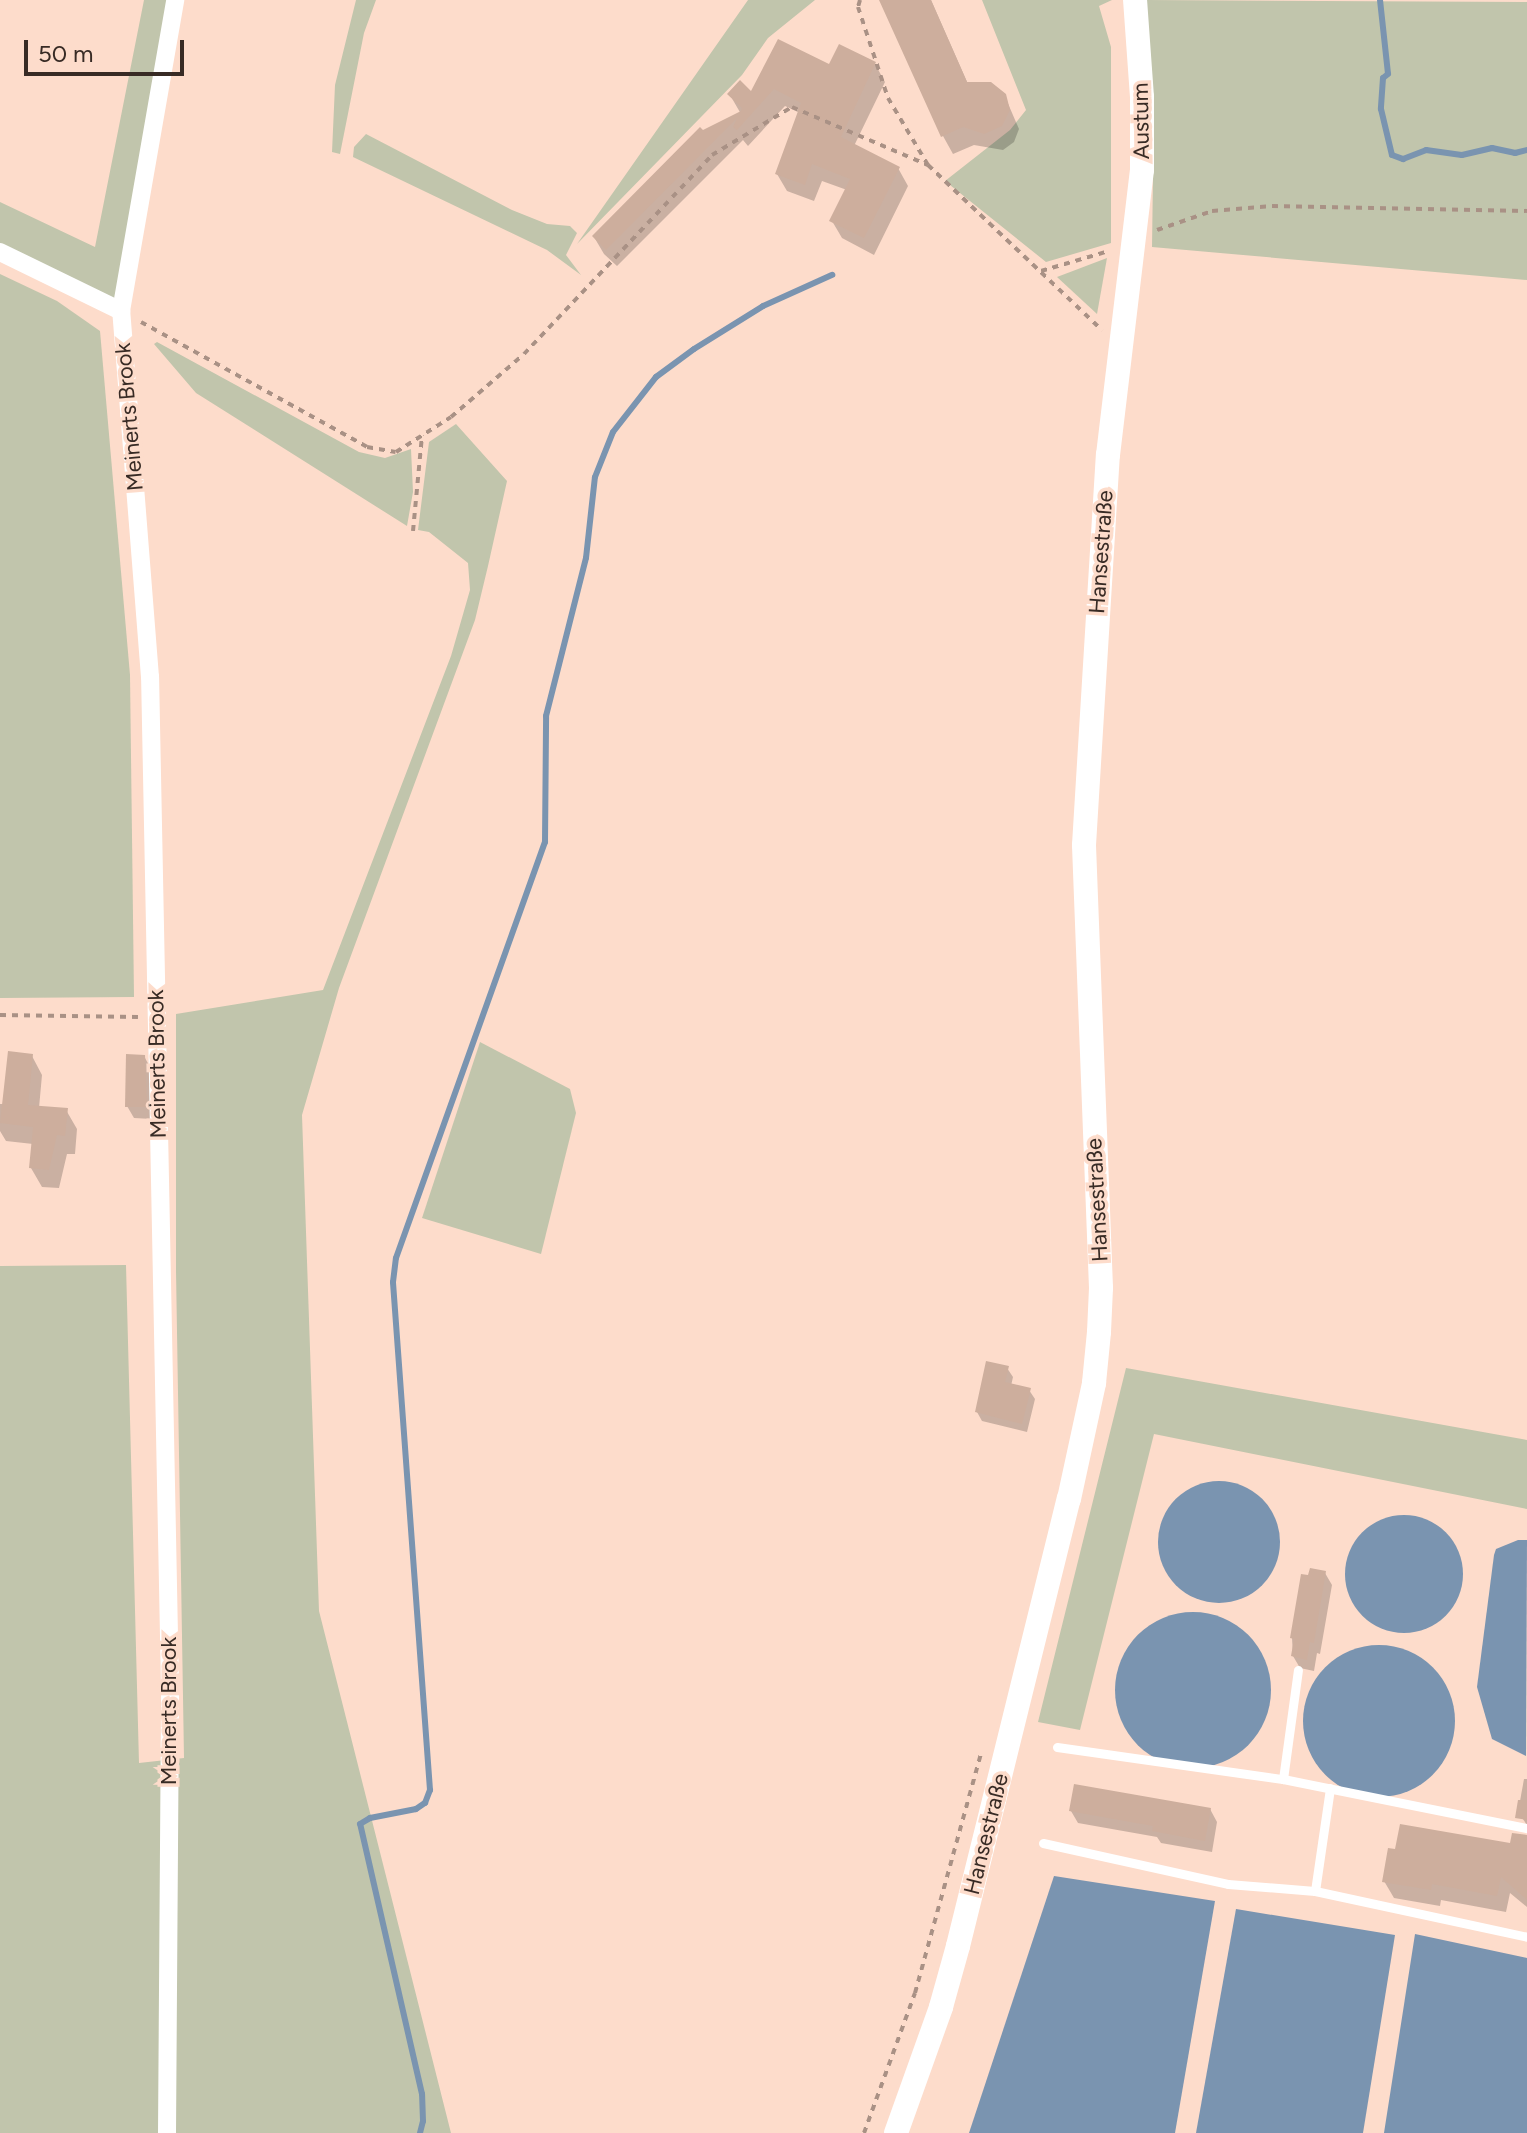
<!DOCTYPE html>
<html>
<head>
<meta charset="utf-8">
<style>
  body { margin:0 }
  #map { position:relative; width:1527px; height:2133px; overflow:hidden; background:#fddccb; font-family:Figtree,sans-serif }
  div>[style] { position:absolute }
  .green>* { inset:0; background:#c1c5ac }
  .water>* { inset:0; background:#7a94b0 }
  .round { border-radius:50% }
  .shadow>* { inset:0; background:#0003 }
  .stream>* { height:6px; margin:-3px; padding:0 3px; transform-origin:3px; border-radius:3px; background:#7a94b0 }
  .building>* { inset:0; background:#cdae9d }
  .path>* { height:4px; margin-top:-2px; transform-origin:0; background:repeating-linear-gradient(90deg,#a99185 0 6px,transparent 0 12px) }
  .lane>* { height:9px; margin:-4.5px; padding:0 4.5px; transform-origin:4.5px; border-radius:4.5px; background:#fff }
  .street>* { height:18px; margin:-9px; padding:0 9px; transform-origin:9px; border-radius:9px; background:#fff }
  .secondary>* { height:24px; margin:-12px; padding:0 12px; transform-origin:12px; border-radius:12px; background:#fff }
  span { translate:-50% -50%; white-space:nowrap; text-align:center; line-height:1.15; -webkit-text-stroke:7px #fddccb; paint-order:stroke }
  .street-label { font-size:22px; color:#382b25 }
  .scale { position:absolute; left:24px; top:40px; width:160px; height:36px; box-sizing:border-box; border:4px solid #382b25; border-top:0; padding-left:10px; font-size:24px; line-height:28px; white-space:nowrap; color:#382b25; -webkit-text-stroke:6px #fddccb; paint-order:stroke }
</style>
</head>
<body>
<div id="map">
  <div class="green">
    <div style="clip-path:polygon(144px 0,175px 0,121px 311px,0 252px,0 202px,95px 247px)"></div>
    <div style="clip-path:polygon(356px 0,376px 0,364px 33px,340px 154px,332px 152px,335px 85px)"></div>
    <div style="clip-path:polygon(748px 0,815px 0,768px 38px,742px 75px,577px 244px)"></div>
    <div style="clip-path:polygon(982px 0,1112px 0,1099px 6px,1111px 47px,1111px 243px,1046px 262px,945px 181px,1010px 130px,1026px 110px)"></div>
    <div style="clip-path:polygon(1146px 0,1527px 2px,1527px 280px,1152px 247px,1154px 104px)"></div>
    <div style="clip-path:polygon(366px 134px,512px 210px,547px 224px,570px 226px,577px 233px,566px 255px,581px 275px,547px 250px,353px 157px,354px 147px)"></div>
    <div style="clip-path:polygon(1107px 258px,1097px 314px,1057px 277px)"></div>
    <div style="clip-path:polygon(0 274px,57px 301px,100px 331px,130px 675px,134px 997px,0 998px)"></div>
    <div style="clip-path:polygon(157px 342px,359px 452px,385px 458px,411px 449px,413px 492px,407px 526px,196px 393px,154px 344px)"></div>
    <div style="clip-path:polygon(456px 424px,507px 481px,488px 566px,475px 620px,339px 988px,302px 1115px,319px 1611px,451px 2133px,0 2133px,0 1266px,126px 1265px,139px 1763px,184px 1758px,176px 1271px,176px 1014px,323px 990px,451px 656px,470px 590px,468px 563px,429px 532px,418px 530px,429px 442px)"></div>
    <div style="clip-path:polygon(480px 1042px,570px 1089px,576px 1113px,541px 1254px,422px 1218px)"></div>
    <div style="clip-path:polygon(1126px 1368px,1527px 1440px,1527px 1509px,1154px 1434px,1080px 1730px,1038px 1722px)"></div>
  </div>
  <div class="water">
    <div class="round" style="left:1158px;top:1481px;width:122px;height:122px"></div>
    <div class="round" style="left:1345px;top:1515px;width:118px;height:118px"></div>
    <div style="clip-path:polygon(1518px 1540px,1527px 1540px,1526px 1756px,1492px 1739px,1477px 1687px,1494px 1555px,1496px 1549px)"></div>
    <div class="round" style="left:1115px;top:1612px;width:156px;height:156px"></div>
    <div class="round" style="left:1303px;top:1645px;width:152px;height:152px"></div>
    <div style="clip-path:polygon(1054px 1876px,1215px 1901px,1175px 2133px,969px 2133px)"></div>
    <div style="clip-path:polygon(1236px 1909px,1395px 1935px,1363px 2133px,1196px 2133px)"></div>
    <div style="clip-path:polygon(1415px 1934px,1527px 1958px,1527px 2133px,1384px 2133px)"></div>
  </div>
  <div class="shadow">
    <div style="clip-path:polygon(891px 0,931px 0,968px 84px,1003px 92px,1019px 129px,1014px 142px,1003px 150px,974px 145px,953px 154px,943px 136px)"></div>
    <div style="clip-path:polygon(875px 64px,885px 82px,854px 146px,898px 168px,908px 186px,874px 255px,842px 238px,832px 221px,847px 190px,822px 181px,814px 201px,787px 191px,777px 174px,800px 113px,785px 106px,748px 146px,743px 140px,617px 266px,604px 254px,594px 237px,702px 132px,741px 114px,730px 95px,752px 94px,830px 67px)"></div>
    <div style="clip-path:polygon(32px 1056px,42px 1075px,39px 1108px,66px 1110px,77px 1129px,75px 1154px,67px 1154px,59px 1188px,42px 1187px,31px 1168px,33px 1144px,6px 1141px,0 1131px,0 1104px,4px 1104px)"></div>
    <div style="clip-path:polygon(144px 1056px,151px 1069px,152px 1119px,134px 1118px,127px 1106px)"></div>
    <div style="clip-path:polygon(1007px 1368px,1013px 1377px,1011px 1386px,1029px 1390px,1035px 1399px,1027px 1432px,982px 1421px,977px 1412px)"></div>
    <div style="clip-path:polygon(1325px 1573px,1332px 1585px,1320px 1654px,1317px 1653px,1314px 1671px,1300px 1668px,1293px 1656px,1292px 1638px,1310px 1578px)"></div>
    <div style="clip-path:polygon(1524px 1779px,1527px 1779px,1527px 1825px,1518px 1812px)"></div>
    <div style="clip-path:polygon(1210px 1809px,1217px 1822px,1212px 1852px,1161px 1843px,1157px 1837px,1078px 1823px,1071px 1811px)"></div>
    <div style="clip-path:polygon(1527px 1856px,1527px 1907px,1510px 1893px,1506px 1912px,1441px 1900px,1440px 1906px,1394px 1898px,1384px 1881px)"></div>
  </div>
  <div class="stream">
    <div style="left:1380px;top:0;width:74px;rotate:83.8deg"></div>
    <div style="left:1388px;top:74px;width:6px;rotate:141deg"></div>
    <div style="left:1383px;top:78px;width:31px;rotate:94deg"></div>
    <div style="left:1381px;top:109px;width:47px;rotate:76.6deg"></div>
    <div style="left:1392px;top:155px;width:12px;rotate:20deg"></div>
    <div style="left:1403px;top:159px;width:25px;rotate:-21deg"></div>
    <div style="left:1426px;top:150px;width:36px;rotate:8deg"></div>
    <div style="left:1462px;top:155px;width:31px;rotate:-13deg"></div>
    <div style="left:1492px;top:148px;width:24px;rotate:12deg"></div>
    <div style="left:1515px;top:153px;width:12px;rotate:-14deg"></div>
    <div style="left:420px;top:2133px;width:12px;rotate:-76deg"></div>
    <div style="left:423px;top:2121px;width:27px;rotate:-92deg"></div>
    <div style="left:422px;top:2094px;width:277px;rotate:-102.9deg"></div>
    <div style="left:360px;top:1824px;width:12px;rotate:-31deg"></div>
    <div style="left:370px;top:1818px;width:47px;rotate:-11.1deg"></div>
    <div style="left:416px;top:1809px;width:11px;rotate:-34deg"></div>
    <div style="left:425px;top:1803px;width:14px;rotate:-69deg"></div>
    <div style="left:430px;top:1790px;width:509px;rotate:-94.17deg"></div>
    <div style="left:393px;top:1282px;width:24px;rotate:-83deg"></div>
    <div style="left:396px;top:1258px;width:442px;rotate:-70.3deg"></div>
    <div style="left:545px;top:842px;width:126px;rotate:-89.5deg"></div>
    <div style="left:546px;top:716px;width:163px;rotate:-75.8deg"></div>
    <div style="left:586px;top:558px;width:81px;rotate:-83.7deg"></div>
    <div style="left:595px;top:477px;width:48px;rotate:-68.2deg"></div>
    <div style="left:613px;top:432px;width:70px;rotate:-52deg"></div>
    <div style="left:656px;top:377px;width:47px;rotate:-36.4deg"></div>
    <div style="left:694px;top:349px;width:81px;rotate:-31.9deg"></div>
    <div style="left:763px;top:306px;width:76px;rotate:-24.2deg"></div>
  </div>
  <div class="building">
    <div style="clip-path:polygon(879px 0,931px 0,967px 82px,991px 82px,1006px 94px,1010px 110px,1002px 126px,984px 134px,963px 127px,941px 137px)"></div>
    <div style="clip-path:polygon(778px 39px,829px 64px,839px 44px,876px 62px,841px 137px,900px 167px,864px 238px,829px 221px,850px 179px,812px 164px,805px 185px,775px 174px,801px 103px,774px 89px,737px 130px,733px 127px,737px 118px,606px 250px,592px 236px,700px 127px,703px 130px,741px 111px,742px 108px,727px 94px,740px 80px,751px 91px)"></div>
    <div style="clip-path:polygon(8px 1051px,33px 1054px,28px 1105px,68px 1108px,65px 1136px,57px 1135px,49px 1170px,29px 1168px,33px 1127px,0 1123px)"></div>
    <div style="clip-path:polygon(126px 1054px,145px 1055px,147px 1107px,125px 1107px)"></div>
    <div style="clip-path:polygon(986px 1361px,1009px 1366px,1005px 1382px,1031px 1388px,1022px 1424px,975px 1412px)"></div>
    <div style="clip-path:polygon(1310px 1568px,1326px 1571px,1314px 1643px,1310px 1642px,1307px 1660px,1291px 1656px,1294px 1639px,1290px 1638px,1301px 1574px,1308px 1575px)"></div>
    <div style="clip-path:polygon(1074px 1784px,1211px 1808px,1205px 1841px,1152px 1831px,1153px 1826px,1069px 1811px)"></div>
    <div style="clip-path:polygon(1518px 1800px,1527px 1800px,1527px 1820px,1515px 1818px)"></div>
    <div style="clip-path:polygon(1400px 1824px,1510px 1843px,1512px 1833px,1527px 1835px,1527px 1900px,1501px 1877px,1497px 1896px,1432px 1884px,1431px 1890px,1382px 1882px,1388px 1848px,1395px 1849px)"></div>
  </div>
  <div class="path">
    <div style="left:860px;top:0;width:7px;rotate:106deg"></div>
    <div style="left:858px;top:7px;width:96px;rotate:71.8deg"></div>
    <div style="left:888px;top:98px;width:78px;rotate:59.2deg"></div>
    <div style="left:1157px;top:230px;width:58px;rotate:-19.1deg"></div>
    <div style="left:1212px;top:211px;width:60px;rotate:-4.8deg"></div>
    <div style="left:1272px;top:206px;width:255px;rotate:1.1deg"></div>
    <div style="left:1041px;top:271px;width:71px;rotate:-16.4deg"></div>
    <div style="left:141px;top:322px;width:258px;rotate:28.9deg"></div>
    <div style="left:367px;top:447px;width:29px;rotate:10deg"></div>
    <div style="left:396px;top:452px;width:65px;rotate:-32.5deg"></div>
    <div style="left:451px;top:417px;width:96px;rotate:-40.8deg"></div>
    <div style="left:524px;top:354px;width:274px;rotate:-46.6deg"></div>
    <div style="left:712px;top:155px;width:93px;rotate:-31deg"></div>
    <div style="left:792px;top:107px;width:148px;rotate:23.1deg"></div>
    <div style="left:928px;top:165px;width:240px;rotate:43.5deg"></div>
    <div style="left:413px;top:531px;width:96px;rotate:-84.6deg"></div>
    <div style="left:0;top:1015px;width:138px;rotate:0.8deg"></div>
    <div style="left:864px;top:2133px;width:149px;rotate:-70deg"></div>
    <div style="left:915px;top:1993px;width:249px;rotate:-74.6deg"></div>
  </div>
  <div class="lane">
    <div style="left:1057px;top:1747px;width:228px;rotate:8.1deg"></div>
    <div style="left:1283px;top:1779px;width:249px;rotate:11.4deg"></div>
    <div style="left:1283px;top:1779px;width:110px;rotate:-82.2deg"></div>
    <div style="left:1043px;top:1843px;width:189px;rotate:12.5deg"></div>
    <div style="left:1228px;top:1884px;width:87px;rotate:4.6deg"></div>
    <div style="left:1315px;top:1891px;width:217px;rotate:12.2deg"></div>
    <div style="left:1315px;top:1891px;width:104px;rotate:-81.7deg"></div>
  </div>
  <div class="street">
    <div style="left:0;top:252px;width:135px;rotate:26deg"></div>
    <div style="left:167px;top:2133px;width:446px;rotate:-89.6deg"></div>
    <div style="left:170px;top:1687px;width:1010px;rotate:-91.13deg"></div>
    <div style="left:150px;top:677px;width:367px;rotate:-94.5deg"></div>
    <div style="left:121px;top:311px;width:316px;rotate:-80.1deg"></div>
  </div>
  <div class="secondary">
    <div style="left:896px;top:2133px;width:134px;rotate:-70.3deg"></div>
    <div style="left:941px;top:2007px;width:63px;rotate:-74.4deg"></div>
    <div style="left:958px;top:1946px;width:461px;rotate:-76.1deg"></div>
    <div style="left:1069px;top:1499px;width:119px;rotate:-77.8deg"></div>
    <div style="left:1094px;top:1383px;width:51px;rotate:-84.4deg"></div>
    <div style="left:1099px;top:1332px;width:44px;rotate:-87.4deg"></div>
    <div style="left:1101px;top:1288px;width:443px;rotate:-92.2deg"></div>
    <div style="left:1084px;top:845px;width:391px;rotate:-86.5deg"></div>
    <div style="left:1108px;top:455px;width:287px;rotate:-83.2deg"></div>
    <div style="left:1142px;top:170px;width:73px;rotate:-90deg"></div>
    <div style="left:1142px;top:97px;width:97px;rotate:-94.1deg"></div>
  </div>
  <div class="street-label">
    <span style="left:1141px;top:121px;rotate:-91deg">Austum</span>
    <span style="left:129px;top:417px;rotate:-95deg">Meinerts Brook</span>
    <span style="left:1101px;top:552px;rotate:-86deg">Hansestraße</span>
    <span style="left:157px;top:1064px;rotate:-91deg">Meinerts Brook</span>
    <span style="left:1097px;top:1200px;rotate:-93deg">Hansestraße</span>
    <span style="left:169px;top:1711px;rotate:-90deg">Meinerts Brook</span>
    <span style="left:986px;top:1834px;rotate:-76deg">Hansestraße</span>
  </div>
  <div class="scale">50 m</div>
</div>
</body>
</html>
